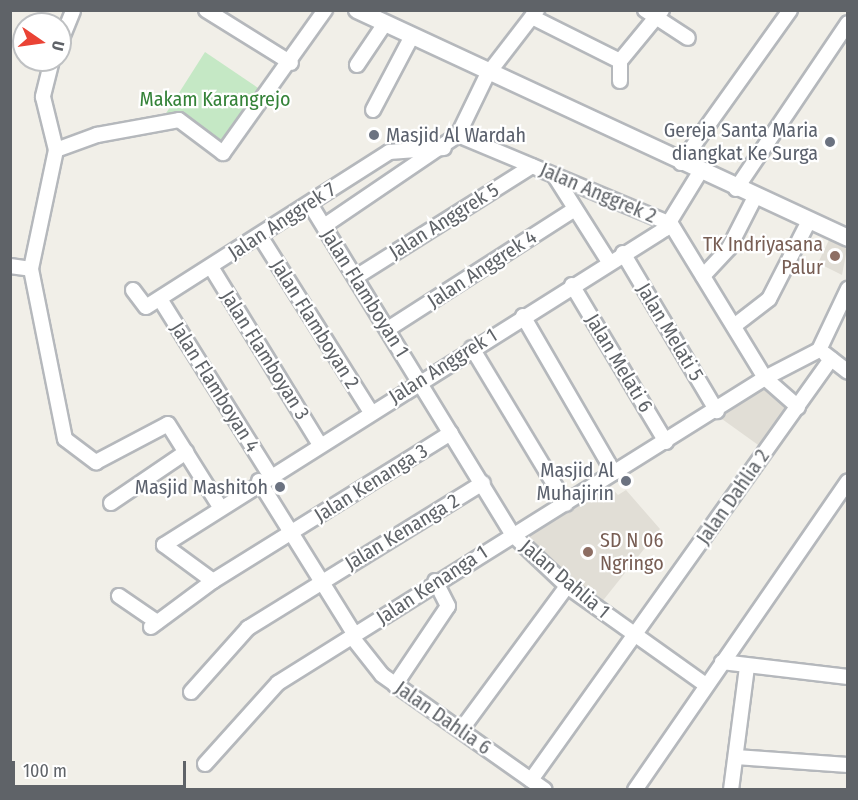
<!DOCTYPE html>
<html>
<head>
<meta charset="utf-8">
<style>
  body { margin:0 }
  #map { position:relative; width:858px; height:800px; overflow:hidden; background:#f1efe8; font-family:"Fira Sans Condensed",sans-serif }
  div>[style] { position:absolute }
  .education>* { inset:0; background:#e1ded6 }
  .green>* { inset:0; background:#c5e8c5 }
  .roads { filter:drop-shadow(2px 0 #b5b8bc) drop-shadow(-2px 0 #b5b8bc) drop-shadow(0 2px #b5b8bc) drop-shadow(0 -2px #b5b8bc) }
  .minor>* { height:14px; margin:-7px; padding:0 7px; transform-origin:7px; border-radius:7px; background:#fff }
  .tertiary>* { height:16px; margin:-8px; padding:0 8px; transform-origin:8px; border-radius:8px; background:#fff }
  .dots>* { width:16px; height:16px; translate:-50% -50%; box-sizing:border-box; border:3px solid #fff; border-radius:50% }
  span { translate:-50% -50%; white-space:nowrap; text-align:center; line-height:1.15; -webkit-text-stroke:4.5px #fff; paint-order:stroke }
  .park-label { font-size:20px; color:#348238 }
  .worship-label { font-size:20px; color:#5b616d }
  .right { translate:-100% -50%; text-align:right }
  .left { translate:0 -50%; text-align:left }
  .street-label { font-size:20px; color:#5f6368 }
  .education-label { font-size:20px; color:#785e54 }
  .frame { position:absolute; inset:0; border:12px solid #5f6368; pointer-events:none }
  .north { position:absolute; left:12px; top:12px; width:60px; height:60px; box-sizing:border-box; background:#fff; border:2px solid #bfc1c3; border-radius:50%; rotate:103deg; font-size:16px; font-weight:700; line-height:24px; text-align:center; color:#5f6368 }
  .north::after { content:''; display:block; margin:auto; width:21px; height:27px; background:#ea4335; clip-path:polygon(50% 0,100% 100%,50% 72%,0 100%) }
  .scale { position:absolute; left:12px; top:761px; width:174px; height:27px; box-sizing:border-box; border:3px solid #5f6368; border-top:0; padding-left:8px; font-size:18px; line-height:21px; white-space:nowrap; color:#5f6368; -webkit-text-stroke:4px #fff; paint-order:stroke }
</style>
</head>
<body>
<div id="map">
  <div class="education">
    <div style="clip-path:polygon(829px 240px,847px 249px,842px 275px,818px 263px)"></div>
    <div style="clip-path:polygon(765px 380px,792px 405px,761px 447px,715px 414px)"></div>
    <div style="clip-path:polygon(606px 482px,618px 495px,626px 490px,660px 529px,601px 603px,551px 568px,517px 535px)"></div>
  </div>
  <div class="green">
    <div style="clip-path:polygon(205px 52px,264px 92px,225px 147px,163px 118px)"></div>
  </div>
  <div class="roads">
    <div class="minor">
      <div style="left:206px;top:10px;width:100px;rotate:31.9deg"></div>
      <div style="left:645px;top:10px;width:51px;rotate:33.1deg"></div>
      <div style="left:532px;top:17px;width:98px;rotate:26.6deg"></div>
      <div style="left:60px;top:43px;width:35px;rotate:-68deg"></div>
      <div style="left:52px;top:60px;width:38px;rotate:104deg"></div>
      <div style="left:43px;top:97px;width:55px;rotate:76.2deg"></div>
      <div style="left:56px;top:150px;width:122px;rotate:101.9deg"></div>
      <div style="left:31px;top:269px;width:173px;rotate:78.7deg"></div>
      <div style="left:65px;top:439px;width:39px;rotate:37deg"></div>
      <div style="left:96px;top:462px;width:81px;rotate:-27.8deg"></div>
      <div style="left:168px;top:424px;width:98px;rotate:57.9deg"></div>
      <div style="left:357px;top:65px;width:48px;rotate:-56deg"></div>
      <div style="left:620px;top:81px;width:20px;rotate:-90deg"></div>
      <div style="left:620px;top:61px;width:66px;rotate:-50.5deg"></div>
      <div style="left:373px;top:110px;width:81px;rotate:-62.2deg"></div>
      <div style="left:458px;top:135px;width:231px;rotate:22.7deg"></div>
      <div style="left:671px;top:224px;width:180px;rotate:58.6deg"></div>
      <div style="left:765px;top:378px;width:44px;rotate:41.3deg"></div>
      <div style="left:56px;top:150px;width:44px;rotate:-20.1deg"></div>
      <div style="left:97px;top:135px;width:83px;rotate:-10.4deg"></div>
      <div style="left:179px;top:120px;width:55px;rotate:36.9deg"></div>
      <div style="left:223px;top:153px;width:176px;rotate:-54.5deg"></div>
      <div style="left:681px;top:163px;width:188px;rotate:-54.5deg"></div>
      <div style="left:554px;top:175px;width:103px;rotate:57.7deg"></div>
      <div style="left:736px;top:189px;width:200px;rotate:-56deg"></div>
      <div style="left:310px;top:204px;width:388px;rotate:58.5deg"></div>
      <div style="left:513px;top:535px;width:74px;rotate:43.4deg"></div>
      <div style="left:567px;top:586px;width:171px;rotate:35.5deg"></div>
      <div style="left:324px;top:226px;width:162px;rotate:-34.2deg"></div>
      <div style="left:458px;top:135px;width:67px;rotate:-64.2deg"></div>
      <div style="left:487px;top:75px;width:82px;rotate:-52.4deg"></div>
      <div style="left:260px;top:236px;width:207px;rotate:57.8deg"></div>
      <div style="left:623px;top:253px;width:184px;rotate:59.3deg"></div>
      <div style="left:10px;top:266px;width:21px;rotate:8deg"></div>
      <div style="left:211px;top:267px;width:206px;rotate:58.5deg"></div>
      <div style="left:703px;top:276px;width:38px;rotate:-47deg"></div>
      <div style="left:729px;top:248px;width:57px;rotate:-63deg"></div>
      <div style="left:356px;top:277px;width:208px;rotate:-32.2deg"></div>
      <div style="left:572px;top:285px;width:183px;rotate:59.1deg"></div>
      <div style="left:133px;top:290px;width:21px;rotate:53deg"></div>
      <div style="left:146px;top:307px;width:288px;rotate:-32.5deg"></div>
      <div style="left:389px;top:152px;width:55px;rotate:-4.2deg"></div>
      <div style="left:160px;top:299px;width:208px;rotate:58deg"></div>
      <div style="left:523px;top:316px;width:181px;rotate:59.9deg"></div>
      <div style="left:734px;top:326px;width:44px;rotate:-37.6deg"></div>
      <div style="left:769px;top:299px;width:88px;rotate:-62.9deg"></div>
      <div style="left:388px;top:329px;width:222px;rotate:-32.7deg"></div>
      <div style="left:472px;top:348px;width:182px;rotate:58.9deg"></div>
      <div style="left:819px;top:350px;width:68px;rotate:-64.6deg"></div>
      <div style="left:825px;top:354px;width:29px;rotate:38deg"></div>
      <div style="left:259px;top:481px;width:181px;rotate:58.1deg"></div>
      <div style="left:111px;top:503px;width:91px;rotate:-34.2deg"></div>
      <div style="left:213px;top:581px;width:61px;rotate:-143.7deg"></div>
      <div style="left:164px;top:545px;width:592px;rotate:-32.24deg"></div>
      <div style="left:665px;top:229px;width:67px;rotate:-58.4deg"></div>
      <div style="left:119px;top:596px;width:46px;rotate:34.4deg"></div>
      <div style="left:151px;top:627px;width:77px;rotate:-36.6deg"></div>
      <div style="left:213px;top:581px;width:280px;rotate:-31.9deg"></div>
      <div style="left:352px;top:637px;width:48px;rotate:51.7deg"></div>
      <div style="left:382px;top:675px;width:199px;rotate:35.2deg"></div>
      <div style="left:722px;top:662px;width:127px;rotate:6.8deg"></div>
      <div style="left:395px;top:685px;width:95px;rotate:-56.1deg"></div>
      <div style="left:448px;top:606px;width:28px;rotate:-117deg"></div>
      <div style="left:191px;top:692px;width:86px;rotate:-48.3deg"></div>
      <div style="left:248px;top:628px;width:276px;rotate:-31.7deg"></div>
      <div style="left:461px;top:730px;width:179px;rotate:-53.6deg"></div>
      <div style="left:736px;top:757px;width:112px;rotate:4.1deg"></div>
      <div style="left:205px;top:764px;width:109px;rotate:-48deg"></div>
      <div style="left:278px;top:683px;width:575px;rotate:-32.06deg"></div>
      <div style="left:765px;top:378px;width:61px;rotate:-27.4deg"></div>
      <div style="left:531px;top:780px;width:517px;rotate:-54.53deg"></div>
      <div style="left:635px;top:790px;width:375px;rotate:-55.4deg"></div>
      <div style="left:731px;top:790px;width:125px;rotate:-82.6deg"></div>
    </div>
    <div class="tertiary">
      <div style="left:357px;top:10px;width:541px;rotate:24.91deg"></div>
    </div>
  </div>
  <div class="dots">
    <div style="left:374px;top:135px;background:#6b7280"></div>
    <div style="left:830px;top:142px;background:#6b7280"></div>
    <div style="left:835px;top:256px;background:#8d6e63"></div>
    <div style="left:626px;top:481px;background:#6b7280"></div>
    <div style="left:280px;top:487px;background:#6b7280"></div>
    <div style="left:588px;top:552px;background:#8d6e63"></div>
  </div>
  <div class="park-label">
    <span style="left:215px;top:99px">Makam Karangrejo</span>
  </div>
  <div class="worship-label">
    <span class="right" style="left:818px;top:142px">Gereja Santa Maria<br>diangkat Ke Surga</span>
    <span class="left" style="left:386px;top:135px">Masjid Al Wardah</span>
    <span class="right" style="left:614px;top:482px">Masjid Al<br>Muhajirin</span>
    <span class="right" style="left:268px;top:487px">Masjid Mashitoh</span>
  </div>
  <div class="street-label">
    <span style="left:598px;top:193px;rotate:23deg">Jalan Anggrek 2</span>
    <span style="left:282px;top:221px;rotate:-33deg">Jalan Anggrek 7</span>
    <span style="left:444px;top:221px;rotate:-32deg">Jalan Anggrek 5</span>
    <span style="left:482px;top:269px;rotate:-33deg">Jalan Anggrek 4</span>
    <span style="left:365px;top:293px;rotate:58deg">Jalan Flamboyan 1</span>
    <span style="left:315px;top:324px;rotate:58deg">Jalan Flamboyan 2</span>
    <span style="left:670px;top:332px;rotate:59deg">Jalan Melati 5</span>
    <span style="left:265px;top:355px;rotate:58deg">Jalan Flamboyan 3</span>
    <span style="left:619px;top:363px;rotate:59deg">Jalan Melati 6</span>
    <span style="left:443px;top:366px;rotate:-32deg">Jalan Anggrek 1</span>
    <span style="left:215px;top:387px;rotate:58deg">Jalan Flamboyan 4</span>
    <span style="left:371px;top:483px;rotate:-32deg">Jalan Kenanga 3</span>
    <span style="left:733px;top:497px;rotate:-55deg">Jalan Dahlia 2</span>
    <span style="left:402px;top:532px;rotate:-31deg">Jalan Kenanga 2</span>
    <span style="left:565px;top:579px;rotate:40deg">Jalan Dahlia 1</span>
    <span style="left:432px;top:585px;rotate:-33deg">Jalan Kenanga 1</span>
    <span style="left:443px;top:718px;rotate:35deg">Jalan Dahlia 6</span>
  </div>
  <div class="education-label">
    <span class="right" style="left:823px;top:256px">TK Indriyasana<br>Palur</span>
    <span class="left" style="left:600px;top:552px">SD N 06<br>Ngringo</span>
  </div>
  <div class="frame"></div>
  <div class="north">U</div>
  <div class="scale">100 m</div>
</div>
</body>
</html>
